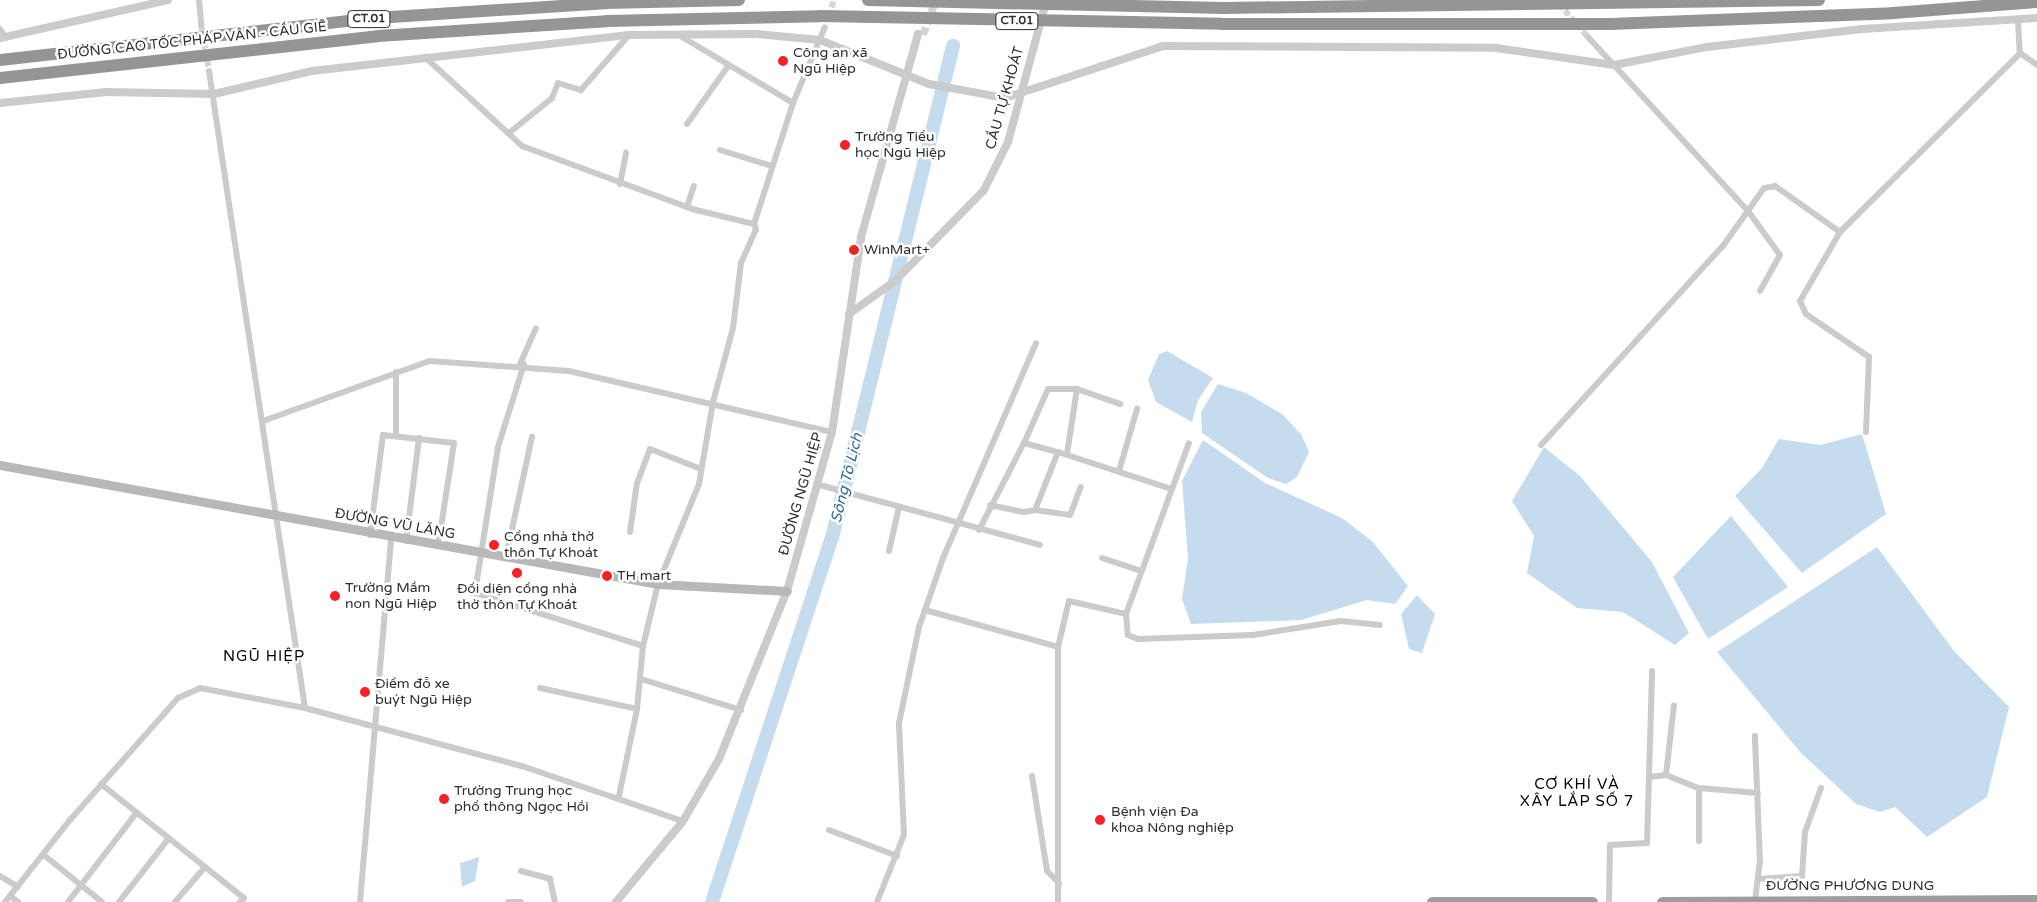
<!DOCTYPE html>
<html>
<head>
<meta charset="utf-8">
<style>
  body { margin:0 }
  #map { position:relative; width:2037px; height:902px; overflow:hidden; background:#fff; font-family:"Varela Round",sans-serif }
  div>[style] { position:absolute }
  .water>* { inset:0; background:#c5dcef }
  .river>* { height:14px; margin:-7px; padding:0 7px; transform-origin:7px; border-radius:7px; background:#c5dcef }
  .minor-tunnel>* { height:6px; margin-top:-3px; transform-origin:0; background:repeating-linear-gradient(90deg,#d5d5d5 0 6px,transparent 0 9px) }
  .tertiary-tunnel>* { height:8px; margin-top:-4px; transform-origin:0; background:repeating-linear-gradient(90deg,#d5d5d5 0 8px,transparent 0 12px) }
  .minor>* { height:6px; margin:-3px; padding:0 3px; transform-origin:3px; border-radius:3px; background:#cbcbcb }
  .tertiary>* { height:8px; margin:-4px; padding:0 4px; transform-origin:4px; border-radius:4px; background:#cbcbcb }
  .secondary>* { height:9px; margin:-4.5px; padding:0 4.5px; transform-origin:4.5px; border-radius:4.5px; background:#b8b8b8 }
  .trunk>* { height:11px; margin:-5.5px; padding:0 5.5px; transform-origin:5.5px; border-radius:5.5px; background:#9e9e9e }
  .motorway>* { height:12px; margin:-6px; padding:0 6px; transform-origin:6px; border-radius:6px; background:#959595 }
  .dots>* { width:14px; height:14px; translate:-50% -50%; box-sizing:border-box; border:2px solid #fff; border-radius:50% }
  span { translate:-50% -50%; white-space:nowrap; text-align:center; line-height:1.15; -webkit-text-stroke:5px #fff; paint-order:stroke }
  .shield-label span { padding:1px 4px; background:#fff; border:1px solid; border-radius:4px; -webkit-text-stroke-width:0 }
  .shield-label { font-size:12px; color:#2e2e2e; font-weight:700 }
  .street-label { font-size:14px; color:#2e2e2e }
  .poi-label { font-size:14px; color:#2e2e2e }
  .left { translate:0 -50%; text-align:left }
  .water-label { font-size:15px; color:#356c97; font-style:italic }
  .neighbourhood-label { font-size:15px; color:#000; letter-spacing:1px }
</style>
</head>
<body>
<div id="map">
  <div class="water">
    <div style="clip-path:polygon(1167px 351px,1213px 378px,1198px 400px,1192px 422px,1156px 402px,1148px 380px,1159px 354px)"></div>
    <div style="clip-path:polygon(1218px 384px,1246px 393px,1282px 414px,1301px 434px,1309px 452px,1297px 477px,1286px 484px,1268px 478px,1202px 433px,1201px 412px)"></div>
    <div style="clip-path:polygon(1862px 434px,1886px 514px,1802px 573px,1735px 496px,1762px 468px,1779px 439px,1820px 445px)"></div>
    <div style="clip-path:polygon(1203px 440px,1265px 483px,1342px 518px,1372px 541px,1408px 586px,1395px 604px,1367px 600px,1301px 620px,1191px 624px,1182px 599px,1188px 559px,1182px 481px)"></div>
    <div style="clip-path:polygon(1544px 447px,1580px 476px,1652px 562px,1689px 633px,1675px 645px,1623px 612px,1577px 608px,1527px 573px,1534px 536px,1512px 501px)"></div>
    <div style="clip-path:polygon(1731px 516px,1788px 587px,1708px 639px,1673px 577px)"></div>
    <div style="clip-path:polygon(1877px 547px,1954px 651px,2009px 707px,1987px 797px,1927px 837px,1895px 807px,1880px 812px,1856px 804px,1801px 753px,1717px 652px)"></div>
    <div style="clip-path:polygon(1417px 595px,1435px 614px,1422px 653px,1409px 649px,1401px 614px)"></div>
    <div style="clip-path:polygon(479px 857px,475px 881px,462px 887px,460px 863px)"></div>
  </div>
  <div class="river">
    <div style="left:712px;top:902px;width:383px;rotate:-71.8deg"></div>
    <div style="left:832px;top:538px;width:507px;rotate:-76.18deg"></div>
  </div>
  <div class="minor-tunnel">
    <div style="left:1559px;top:4px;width:44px;rotate:48.7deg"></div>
    <div style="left:829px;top:16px;width:17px;rotate:-73deg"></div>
    <div style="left:201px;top:25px;width:47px;rotate:80.1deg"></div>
  </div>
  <div class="tertiary-tunnel">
    <div style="left:923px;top:35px;width:37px;rotate:-70deg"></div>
  </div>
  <div class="minor">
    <div style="left:199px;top:0;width:25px;rotate:85deg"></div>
    <div style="left:2018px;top:20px;width:33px;rotate:87deg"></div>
    <div style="left:2020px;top:53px;width:21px;rotate:35deg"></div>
    <div style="left:0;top:29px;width:9px;rotate:58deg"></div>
    <div style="left:682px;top:37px;width:129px;rotate:30.7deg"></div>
    <div style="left:1588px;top:37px;width:236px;rotate:47.4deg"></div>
    <div style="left:1748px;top:211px;width:54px;rotate:54deg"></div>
    <div style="left:1780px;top:255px;width:41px;rotate:119.1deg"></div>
    <div style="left:425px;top:57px;width:132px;rotate:42.5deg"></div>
    <div style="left:522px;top:146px;width:181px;rotate:20.3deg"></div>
    <div style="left:692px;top:209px;width:64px;rotate:13.6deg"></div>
    <div style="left:209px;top:71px;width:644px;rotate:81.43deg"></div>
    <div style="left:687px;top:124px;width:72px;rotate:-54.6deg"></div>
    <div style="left:509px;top:133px;width:55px;rotate:-39.1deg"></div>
    <div style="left:552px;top:98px;width:16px;rotate:-68deg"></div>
    <div style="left:558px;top:83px;width:24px;rotate:17deg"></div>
    <div style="left:581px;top:90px;width:73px;rotate:-48.9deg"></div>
    <div style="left:720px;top:150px;width:54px;rotate:17.1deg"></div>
    <div style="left:620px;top:184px;width:32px;rotate:-79deg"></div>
    <div style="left:687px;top:207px;width:22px;rotate:-72deg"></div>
    <div style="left:520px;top:364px;width:39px;rotate:-66deg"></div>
    <div style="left:524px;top:364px;width:87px;rotate:107.4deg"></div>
    <div style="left:498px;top:447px;width:148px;rotate:99deg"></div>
    <div style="left:475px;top:593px;width:176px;rotate:17.5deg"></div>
    <div style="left:396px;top:372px;width:63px;rotate:90deg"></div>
    <div style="left:263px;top:421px;width:177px;rotate:-19.8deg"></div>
    <div style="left:430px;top:361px;width:139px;rotate:4.1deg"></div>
    <div style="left:569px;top:371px;width:270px;rotate:13.1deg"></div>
    <div style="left:1866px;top:432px;width:75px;rotate:-87.7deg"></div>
    <div style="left:1869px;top:357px;width:76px;rotate:-145.7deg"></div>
    <div style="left:1806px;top:314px;width:14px;rotate:-115deg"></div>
    <div style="left:1800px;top:301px;width:80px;rotate:-59.9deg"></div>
    <div style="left:1840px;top:232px;width:254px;rotate:-44.8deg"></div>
    <div style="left:1024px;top:443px;width:59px;rotate:-66deg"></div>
    <div style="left:1048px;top:389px;width:29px"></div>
    <div style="left:1541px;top:445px;width:270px;rotate:-47.6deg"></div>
    <div style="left:1723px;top:246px;width:71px;rotate:-54.7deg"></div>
    <div style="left:1764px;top:188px;width:11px;rotate:-10deg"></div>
    <div style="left:1775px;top:186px;width:80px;rotate:35.3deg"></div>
    <div style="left:1067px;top:454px;width:66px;rotate:-81.3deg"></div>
    <div style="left:1077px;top:389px;width:46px;rotate:19.2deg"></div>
    <div style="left:1119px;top:471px;width:65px;rotate:-73.8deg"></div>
    <div style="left:816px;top:484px;width:232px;rotate:15.2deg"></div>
    <div style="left:990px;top:505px;width:35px;rotate:12deg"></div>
    <div style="left:1024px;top:512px;width:11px;rotate:-10deg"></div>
    <div style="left:1035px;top:510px;width:62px;rotate:-68.4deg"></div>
    <div style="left:1058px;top:452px;width:119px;rotate:18.1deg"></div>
    <div style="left:1035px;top:510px;width:35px;rotate:8deg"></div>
    <div style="left:1070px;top:515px;width:30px;rotate:-69deg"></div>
    <div style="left:979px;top:530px;width:98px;rotate:-62.7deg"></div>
    <div style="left:1024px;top:443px;width:35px;rotate:15deg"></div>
    <div style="left:630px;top:532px;width:49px;rotate:-81.9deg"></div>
    <div style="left:637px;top:483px;width:36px;rotate:-69deg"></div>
    <div style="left:650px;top:449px;width:55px;rotate:21.4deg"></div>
    <div style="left:370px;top:535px;width:101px;rotate:-82.6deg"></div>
    <div style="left:383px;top:435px;width:71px;rotate:6.4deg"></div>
    <div style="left:454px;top:443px;width:104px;rotate:98.8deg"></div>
    <div style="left:406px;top:541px;width:104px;rotate:-82.8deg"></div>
    <div style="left:889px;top:551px;width:45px;rotate:-77.2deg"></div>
    <div style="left:506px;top:557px;width:123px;rotate:-77.8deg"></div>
    <div style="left:1102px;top:558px;width:41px;rotate:18.4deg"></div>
    <div style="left:925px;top:610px;width:138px;rotate:15.5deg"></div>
    <div style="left:1126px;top:614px;width:182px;rotate:-69.8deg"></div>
    <div style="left:641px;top:679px;width:105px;rotate:17.2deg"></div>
    <div style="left:540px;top:688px;width:99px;rotate:12.2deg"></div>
    <div style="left:1666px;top:775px;width:70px;rotate:-83.5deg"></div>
    <div style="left:1032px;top:776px;width:96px;rotate:81deg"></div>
    <div style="left:1047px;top:871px;width:17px;rotate:45deg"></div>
    <div style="left:1650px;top:777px;width:16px;rotate:-7deg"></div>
    <div style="left:1666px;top:775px;width:35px;rotate:22deg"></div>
    <div style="left:1699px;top:788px;width:53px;rotate:90deg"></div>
    <div style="left:101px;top:784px;width:183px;rotate:38.6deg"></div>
    <div style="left:244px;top:898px;width:6px;rotate:135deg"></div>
    <div style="left:1699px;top:788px;width:59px;rotate:4.8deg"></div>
    <div style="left:619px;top:796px;width:89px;rotate:-78.3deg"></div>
    <div style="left:637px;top:709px;width:63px;rotate:-84.6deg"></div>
    <div style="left:643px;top:646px;width:64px;rotate:-76.4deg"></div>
    <div style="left:658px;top:584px;width:108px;rotate:-67.7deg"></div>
    <div style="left:699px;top:484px;width:83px;rotate:-80.3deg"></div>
    <div style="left:713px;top:402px;width:77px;rotate:-74.9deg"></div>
    <div style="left:733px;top:328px;width:65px;rotate:-83deg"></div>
    <div style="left:741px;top:263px;width:36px;rotate:-66deg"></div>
    <div style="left:756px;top:230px;width:6px;rotate:-108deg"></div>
    <div style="left:754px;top:224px;width:127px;rotate:-72.1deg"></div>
    <div style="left:793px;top:103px;width:82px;rotate:-67.2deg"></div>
    <div style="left:829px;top:830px;width:73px;rotate:20.9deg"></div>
    <div style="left:45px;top:856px;width:73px;rotate:38.9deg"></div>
    <div style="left:521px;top:871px;width:30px;rotate:15deg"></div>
    <div style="left:550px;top:879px;width:24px;rotate:78deg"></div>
    <div style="left:0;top:876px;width:21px;rotate:31deg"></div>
    <div style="left:1758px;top:879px;width:44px;rotate:-3.9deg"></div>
    <div style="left:1802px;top:876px;width:44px;rotate:-86.1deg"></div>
    <div style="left:1805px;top:832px;width:47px;rotate:-70deg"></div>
    <div style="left:10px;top:896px;width:10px;rotate:37deg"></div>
    <div style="left:1755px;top:901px;width:38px;rotate:-83deg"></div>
    <div style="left:1760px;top:863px;width:127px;rotate:-92.3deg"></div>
    <div style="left:5px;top:902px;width:105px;rotate:-51.6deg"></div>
    <div style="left:70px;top:820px;width:163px;rotate:-48.5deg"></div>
    <div style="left:178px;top:698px;width:24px;rotate:-24deg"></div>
    <div style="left:200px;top:688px;width:107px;rotate:10.8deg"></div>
    <div style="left:305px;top:708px;width:225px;rotate:15deg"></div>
    <div style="left:522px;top:766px;width:170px;rotate:18.9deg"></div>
    <div style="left:68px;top:902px;width:113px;rotate:-52.5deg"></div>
    <div style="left:119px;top:902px;width:81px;rotate:-52deg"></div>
    <div style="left:175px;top:902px;width:46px;rotate:-49.4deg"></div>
    <div style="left:360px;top:902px;width:365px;rotate:-85.1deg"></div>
    <div style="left:508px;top:902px;width:13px"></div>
    <div style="left:877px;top:902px;width:72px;rotate:-68.1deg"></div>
    <div style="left:904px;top:835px;width:112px;rotate:-92.6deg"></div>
    <div style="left:899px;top:723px;width:98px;rotate:-78.2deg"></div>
    <div style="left:919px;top:627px;width:73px;rotate:-70.8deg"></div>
    <div style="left:943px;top:558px;width:234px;rotate:-66.6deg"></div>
    <div style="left:1058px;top:902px;width:255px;rotate:-90deg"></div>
    <div style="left:1058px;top:647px;width:47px;rotate:-76.6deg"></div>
    <div style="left:1069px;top:601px;width:58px;rotate:12.8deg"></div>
    <div style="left:1126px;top:614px;width:21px;rotate:85deg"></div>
    <div style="left:1128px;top:635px;width:11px;rotate:22deg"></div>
    <div style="left:1138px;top:639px;width:115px;rotate:-2deg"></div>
    <div style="left:1253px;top:635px;width:89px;rotate:-9deg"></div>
    <div style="left:1341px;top:621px;width:39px;rotate:6deg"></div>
    <div style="left:1609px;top:902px;width:57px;rotate:-89deg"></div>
    <div style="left:1610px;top:845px;width:37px;rotate:-3deg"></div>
    <div style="left:1647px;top:843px;width:172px;rotate:-88.3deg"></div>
  </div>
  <div class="tertiary">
    <div style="left:0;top:38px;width:172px;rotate:-12.7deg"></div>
    <div style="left:0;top:103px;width:107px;rotate:-5.9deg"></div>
    <div style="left:106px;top:92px;width:108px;rotate:1.1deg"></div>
    <div style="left:214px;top:94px;width:101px;rotate:-13.2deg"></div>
    <div style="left:312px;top:71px;width:319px;rotate:-6.5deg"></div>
    <div style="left:629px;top:35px;width:127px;rotate:-0.5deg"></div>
    <div style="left:756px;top:34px;width:64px;rotate:5.4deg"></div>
    <div style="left:820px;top:40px;width:118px;rotate:22deg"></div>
    <div style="left:929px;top:84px;width:77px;rotate:10.4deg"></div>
    <div style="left:1005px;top:98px;width:166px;rotate:-18.2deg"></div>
    <div style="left:1163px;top:46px;width:333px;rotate:0.3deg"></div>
    <div style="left:1496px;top:48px;width:119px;rotate:8.2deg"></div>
    <div style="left:1614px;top:65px;width:95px;rotate:-11deg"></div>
    <div style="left:1707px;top:47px;width:156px;rotate:-6.6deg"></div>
    <div style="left:1862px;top:29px;width:175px;rotate:-3.6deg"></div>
    <div style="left:849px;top:314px;width:57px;rotate:-35.7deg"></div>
    <div style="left:895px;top:281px;width:127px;rotate:-45.6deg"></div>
    <div style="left:984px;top:190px;width:54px;rotate:-63.4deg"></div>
    <div style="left:1008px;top:142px;width:145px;rotate:-74.8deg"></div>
    <div style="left:616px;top:902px;width:105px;rotate:-50.4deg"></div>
    <div style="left:683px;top:821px;width:72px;rotate:-59.9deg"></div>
    <div style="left:719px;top:759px;width:181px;rotate:-68deg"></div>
    <div style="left:787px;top:591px;width:165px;rotate:-74.2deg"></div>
    <div style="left:832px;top:432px;width:197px;rotate:-81.5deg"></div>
    <div style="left:861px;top:237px;width:211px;rotate:-74.3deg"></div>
  </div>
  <div class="secondary">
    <div style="left:0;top:465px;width:669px;rotate:10.25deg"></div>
    <div style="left:658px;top:584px;width:129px;rotate:3.1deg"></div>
  </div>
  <div class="trunk">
    <div style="left:1432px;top:902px;width:160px"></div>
    <div style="left:1662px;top:902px;width:375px;rotate:-0.3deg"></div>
  </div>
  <div class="motorway">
    <div style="left:868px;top:0;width:356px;rotate:1.3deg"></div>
    <div style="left:1224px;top:8px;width:595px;rotate:-0.77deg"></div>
    <div style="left:0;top:60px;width:378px;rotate:-6.4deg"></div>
    <div style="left:376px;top:18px;width:229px;rotate:-3.7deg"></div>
    <div style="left:605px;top:3px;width:134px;rotate:-1.3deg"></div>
    <div style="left:0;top:78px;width:380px;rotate:-6.3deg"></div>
    <div style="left:378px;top:36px;width:229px;rotate:-3.7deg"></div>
    <div style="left:607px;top:21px;width:213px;rotate:-1.3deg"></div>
    <div style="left:820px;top:16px;width:402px;rotate:1.1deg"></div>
    <div style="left:1222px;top:24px;width:388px"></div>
    <div style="left:1610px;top:24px;width:283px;rotate:-2.2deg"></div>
    <div style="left:1893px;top:13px;width:144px;rotate:-4.4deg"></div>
  </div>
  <div class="dots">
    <div style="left:783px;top:61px;background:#f42125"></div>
    <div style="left:845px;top:145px;background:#f42125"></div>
    <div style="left:854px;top:250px;background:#f42125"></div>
    <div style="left:494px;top:545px;background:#f42125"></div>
    <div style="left:517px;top:573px;background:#f42125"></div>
    <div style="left:607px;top:576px;background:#f42125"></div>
    <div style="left:335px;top:596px;background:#f42125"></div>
    <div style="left:365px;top:692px;background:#f42125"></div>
    <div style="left:444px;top:799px;background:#f42125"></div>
    <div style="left:1100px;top:820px;background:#f42125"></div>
  </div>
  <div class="shield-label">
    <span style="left:369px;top:19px">CT.01</span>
    <span style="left:1017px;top:21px">CT.01</span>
  </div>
  <div class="street-label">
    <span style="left:192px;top:41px;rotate:-6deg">ĐƯỜNG CAO TỐC PHÁP VÂN - CẦU GIẼ</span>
    <span style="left:1005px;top:98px;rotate:-74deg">CẦU TỰ KHOÁT</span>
    <span style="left:801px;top:494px;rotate:-74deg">ĐƯỜNG NGŨ HIỆP</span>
    <span style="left:395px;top:524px;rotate:10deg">ĐƯỜNG VŨ LĂNG</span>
    <span style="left:1850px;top:886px">ĐƯỜNG PHƯƠNG DUNG</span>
  </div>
  <div class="poi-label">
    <span class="left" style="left:793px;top:61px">Công an xã<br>Ngũ Hiệp</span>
    <span class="left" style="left:855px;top:145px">Trường Tiểu<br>học Ngũ Hiệp</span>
    <span class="left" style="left:864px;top:250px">WinMart+</span>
    <span class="left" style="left:504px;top:545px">Cổng nhà thờ<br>thôn Tự Khoát</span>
    <span class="left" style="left:617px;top:576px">TH mart</span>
    <span class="left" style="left:345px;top:596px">Trường Mầm<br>non Ngũ Hiệp</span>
    <span style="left:517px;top:597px">Đối diện cổng nhà<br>thờ thôn Tự Khoát</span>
    <span class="left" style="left:375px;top:692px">Điểm đỗ xe<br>buýt Ngũ Hiệp</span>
    <span class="left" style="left:454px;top:799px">Trường Trung học<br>phổ thông Ngọc Hồi</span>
    <span class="left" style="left:1111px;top:820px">Bệnh viện Đa<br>khoa Nông nghiệp</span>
  </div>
  <div class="water-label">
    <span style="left:847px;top:478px;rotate:-76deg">Sông Tô Lịch</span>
  </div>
  <div class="neighbourhood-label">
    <span style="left:264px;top:657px">NGŨ HIỆP</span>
    <span style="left:1577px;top:793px">CƠ KHÍ VÀ<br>XÂY LẮP SỐ 7</span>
  </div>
</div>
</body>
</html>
